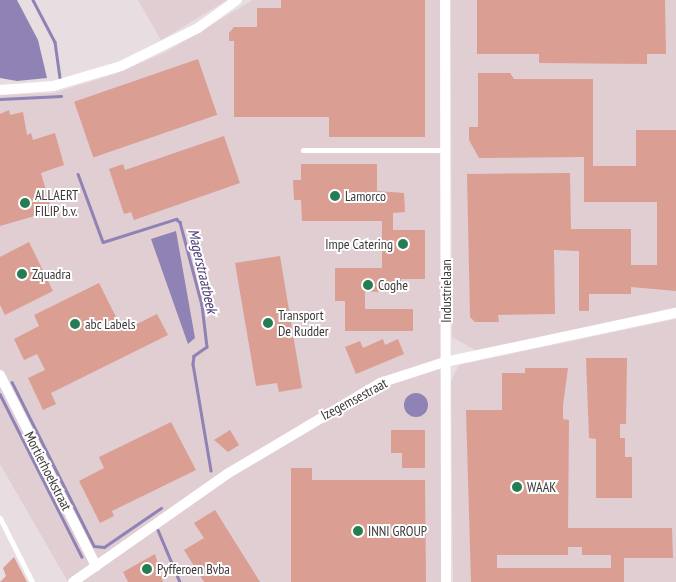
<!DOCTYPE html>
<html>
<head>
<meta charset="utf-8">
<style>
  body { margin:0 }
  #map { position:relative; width:676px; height:582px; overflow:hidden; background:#e8dde0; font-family:"PT Sans Narrow",sans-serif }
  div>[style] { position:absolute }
  .built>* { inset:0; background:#e0ced3 }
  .water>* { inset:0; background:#8e83b4 }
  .round { border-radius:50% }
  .stream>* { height:2.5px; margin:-1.25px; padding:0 1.25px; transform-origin:1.25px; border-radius:1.25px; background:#8e83b4 }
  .building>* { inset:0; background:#da9e93; transform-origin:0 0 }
  .lane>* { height:5px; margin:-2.5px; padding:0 2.5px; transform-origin:2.5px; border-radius:2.5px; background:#fff }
  .street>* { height:10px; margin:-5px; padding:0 5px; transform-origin:5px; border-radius:5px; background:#fff }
  .dots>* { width:14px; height:14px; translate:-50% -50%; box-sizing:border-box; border:2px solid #fff; border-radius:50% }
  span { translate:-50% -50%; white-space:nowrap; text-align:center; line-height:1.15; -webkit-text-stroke:4px #fff; paint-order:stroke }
  .poi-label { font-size:14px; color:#3d393a }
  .left { translate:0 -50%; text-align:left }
  .right { translate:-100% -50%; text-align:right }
  .street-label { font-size:14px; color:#3d393a }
  .water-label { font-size:15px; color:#493775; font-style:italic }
</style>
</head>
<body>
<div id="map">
  <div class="built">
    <div style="clip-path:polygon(138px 0,227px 0,161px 40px)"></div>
    <div style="clip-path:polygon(253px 0,440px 0,442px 582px,68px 582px,0 464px,0 95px,54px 93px,115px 74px,166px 52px)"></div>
    <div style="clip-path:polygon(451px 0,676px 0,676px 307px,477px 351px,452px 337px)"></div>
    <div style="clip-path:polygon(676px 319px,676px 582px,453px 582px,451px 381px,459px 365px)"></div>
  </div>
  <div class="water">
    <div style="clip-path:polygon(0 0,17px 0,38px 40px,47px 78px,17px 81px,0 78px)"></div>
    <div style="clip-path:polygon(176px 231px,195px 338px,188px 344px,151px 239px)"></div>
    <div class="round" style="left:404px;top:393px;width:24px;height:24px"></div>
  </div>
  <div class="stream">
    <div style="left:33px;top:0;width:47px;rotate:62.4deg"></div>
    <div style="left:55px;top:42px;width:37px;rotate:82deg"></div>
    <div style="left:0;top:99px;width:61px;rotate:-2.8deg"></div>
    <div style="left:78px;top:174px;width:72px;rotate:69.8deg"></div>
    <div style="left:103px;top:242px;width:77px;rotate:-17.5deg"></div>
    <div style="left:176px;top:219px;width:5px;rotate:37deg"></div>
    <div style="left:180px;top:222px;width:86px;rotate:75.2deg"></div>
    <div style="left:202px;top:305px;width:42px;rotate:83.2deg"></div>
    <div style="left:207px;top:347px;width:16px;rotate:145deg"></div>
    <div style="left:194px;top:356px;width:8px;rotate:97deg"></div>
    <div style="left:193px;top:364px;width:108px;rotate:80.4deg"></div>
    <div style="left:12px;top:382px;width:183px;rotate:63.4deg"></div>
    <div style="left:94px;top:546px;width:10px;rotate:6deg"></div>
    <div style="left:104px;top:547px;width:69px;rotate:-34.4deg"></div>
    <div style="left:0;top:394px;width:182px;rotate:63.3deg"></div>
    <div style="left:158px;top:530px;width:56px;rotate:67.1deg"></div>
  </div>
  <div class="building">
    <div style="clip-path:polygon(281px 0,425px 0,425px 137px,329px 137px,329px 117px,234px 117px,234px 41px,229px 41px,229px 33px,234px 27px,257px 27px,257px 8px,281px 8px)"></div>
    <div style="clip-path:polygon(477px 0,665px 0,666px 54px,647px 54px,647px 64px,539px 63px,539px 54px,477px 54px)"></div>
    <div style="left:198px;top:59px;width:59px;height:131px;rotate:71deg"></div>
    <div style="clip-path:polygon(478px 73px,510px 73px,514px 79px,593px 79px,593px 166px,636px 166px,636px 130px,676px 130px,676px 291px,631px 287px,631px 294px,589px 294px,589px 311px,579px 311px,579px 251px,554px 250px,555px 314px,498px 315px,499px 322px,475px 322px,470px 317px,467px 174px,570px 173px,571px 229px,631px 229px,631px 265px,657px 265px,657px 202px,584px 202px,584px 157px,479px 158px,469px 140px,469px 127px,478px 127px)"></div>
    <div style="clip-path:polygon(9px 110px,10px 115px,23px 112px,27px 135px,31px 133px,33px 140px,55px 133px,64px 165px,41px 173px,52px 211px,0 226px,0 114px)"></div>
    <div style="clip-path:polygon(224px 136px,240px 183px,134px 220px,131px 212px,124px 214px,109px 169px,123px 164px,125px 170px)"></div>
    <div style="clip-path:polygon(301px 164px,377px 164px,377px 191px,404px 193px,405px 212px,393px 213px,393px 230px,425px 230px,425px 279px,401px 279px,401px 291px,365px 292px,365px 309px,413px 309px,413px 331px,345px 331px,345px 301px,335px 301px,335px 268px,382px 268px,382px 221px,302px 221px,301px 200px,294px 200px,293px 180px,301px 180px)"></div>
    <div style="clip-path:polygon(29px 242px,53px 291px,5px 315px,0 305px,0 257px)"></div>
    <div style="clip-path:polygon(280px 256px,302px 388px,279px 392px,277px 383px,256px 386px,235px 263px)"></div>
    <div style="clip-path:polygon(99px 283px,123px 331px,157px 314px,168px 335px,51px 393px,56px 404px,43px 410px,28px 378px,45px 370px,37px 354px,24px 360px,14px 339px,39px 326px,34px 315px)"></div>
    <div style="clip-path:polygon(383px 339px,385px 345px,398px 339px,404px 354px,356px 374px,345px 347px,360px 341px,363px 348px)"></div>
    <div style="clip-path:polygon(586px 358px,627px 358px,626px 424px,620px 424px,620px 438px,625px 438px,625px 457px,632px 457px,632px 498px,596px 498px,596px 439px,589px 438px)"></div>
    <div style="clip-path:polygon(evenodd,525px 368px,568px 368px,563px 405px,563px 419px,569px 420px,568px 528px,672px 528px,673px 558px,624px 558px,624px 582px,471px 582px,466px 410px,502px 410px,502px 373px,525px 373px,525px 368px,568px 547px,582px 547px,582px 555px,611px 555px,611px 568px,497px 568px,497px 555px,568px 555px,568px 547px)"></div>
    <div style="clip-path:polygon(171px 422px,196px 470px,112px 511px,114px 516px,100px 523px,79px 481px,104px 468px,99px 457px)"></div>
    <div style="clip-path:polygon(230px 430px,239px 445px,228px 452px,214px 440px)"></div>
    <div style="clip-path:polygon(391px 430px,425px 430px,425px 468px,402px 468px,402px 453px,391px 453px)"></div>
    <div style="clip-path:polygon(291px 468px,312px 468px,312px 480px,425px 480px,426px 582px,291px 582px)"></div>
    <div style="clip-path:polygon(215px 510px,260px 582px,204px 582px,184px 550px,204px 538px,194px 523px)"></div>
    <div style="clip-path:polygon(155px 554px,163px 582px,128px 582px,123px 572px)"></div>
    <div style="clip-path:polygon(14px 557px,27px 582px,0 582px,6px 576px,3px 568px)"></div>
  </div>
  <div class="lane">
    <div style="left:303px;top:150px;width:142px"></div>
    <div style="left:0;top:518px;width:72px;rotate:63.4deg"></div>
  </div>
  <div class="street">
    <div style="left:445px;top:0;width:582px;rotate:89.9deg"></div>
    <div style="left:0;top:90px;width:53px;rotate:-4.3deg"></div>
    <div style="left:53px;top:86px;width:71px;rotate:-16.4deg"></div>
    <div style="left:121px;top:66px;width:86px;rotate:-26.3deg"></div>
    <div style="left:198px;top:28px;width:48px;rotate:-35.7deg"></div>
    <div style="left:0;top:375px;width:214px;rotate:63.3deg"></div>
    <div style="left:73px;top:582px;width:188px;rotate:-35deg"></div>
    <div style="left:227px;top:474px;width:178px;rotate:-30.7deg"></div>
    <div style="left:380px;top:383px;width:68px;rotate:-17.9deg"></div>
    <div style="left:445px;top:362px;width:236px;rotate:-12deg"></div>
  </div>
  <div class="dots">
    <div style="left:335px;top:196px;background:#257e53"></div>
    <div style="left:25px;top:203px;background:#257e53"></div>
    <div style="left:403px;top:244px;background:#257e53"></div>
    <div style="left:22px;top:274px;background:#257e53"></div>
    <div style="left:368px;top:285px;background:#257e53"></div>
    <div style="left:268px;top:323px;background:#257e53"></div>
    <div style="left:75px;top:324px;background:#257e53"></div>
    <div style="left:517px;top:487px;background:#257e53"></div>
    <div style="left:358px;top:531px;background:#257e53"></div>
    <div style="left:147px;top:569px;background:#257e53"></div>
  </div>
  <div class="poi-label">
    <span class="left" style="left:35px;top:203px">ALLAERT<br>FILIP b.v.</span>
    <span class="left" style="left:345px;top:196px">Lamorco</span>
    <span class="right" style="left:393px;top:244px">Impe Catering</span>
    <span class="left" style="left:32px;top:274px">Zquadra</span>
    <span class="left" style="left:378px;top:285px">Coghe</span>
    <span class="left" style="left:278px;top:323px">Transport<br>De Rudder</span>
    <span class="left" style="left:85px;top:324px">abc Labels</span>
    <span class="left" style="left:527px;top:487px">WAAK</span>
    <span class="left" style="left:368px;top:531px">INNI GROUP</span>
    <span class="left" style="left:157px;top:569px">Pyfferoen Bvba</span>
  </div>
  <div class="street-label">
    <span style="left:446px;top:291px;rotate:-90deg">Industrielaan</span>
    <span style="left:354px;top:399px;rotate:-28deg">Izegemsestraat</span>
    <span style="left:48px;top:471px;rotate:63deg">Mortierhoekstraat</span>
  </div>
  <div class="water-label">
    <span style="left:203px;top:271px;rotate:77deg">Magerstraatbeek</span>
  </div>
</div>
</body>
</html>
